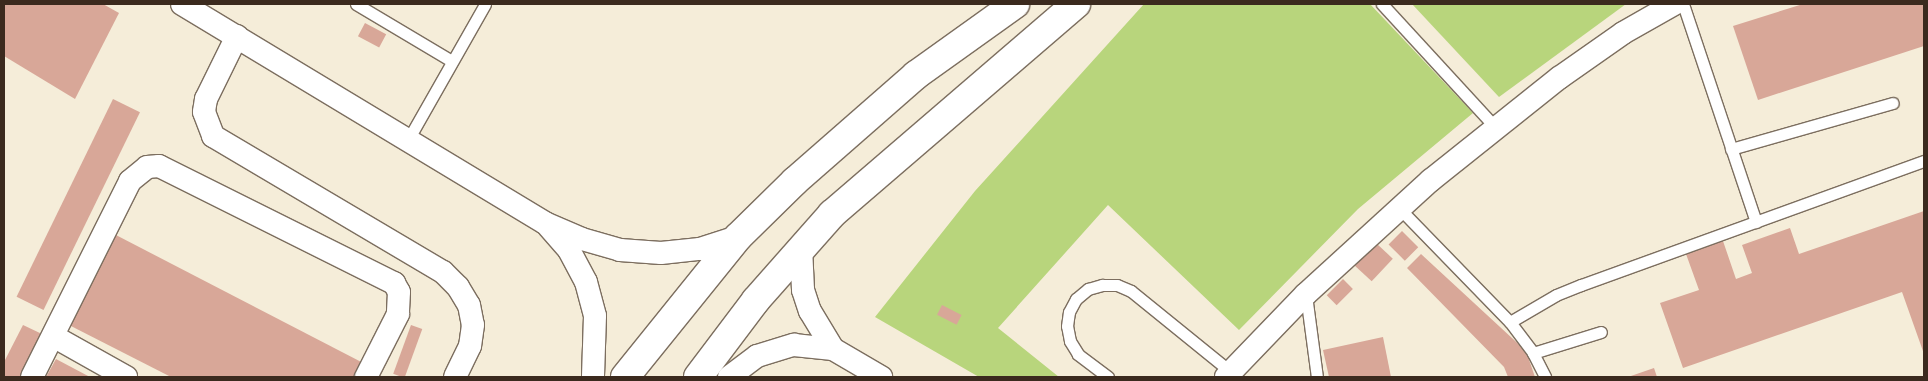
<!DOCTYPE html>
<html>
<head>
<meta charset="utf-8">
<style>
  body { margin:0 }
  #map { position:relative; width:1928px; height:381px; overflow:hidden; background:#f5edd9; font-family:"Indie Flower",sans-serif }
  div>[style] { position:absolute }
  .green>* { inset:0; background:#b8d57c }
  .building>* { inset:0; background:#d8a798; transform-origin:0 0 }
  .roads { filter:drop-shadow(1px 0 #7c6e5f) drop-shadow(-1px 0 #7c6e5f) drop-shadow(0 1px #7c6e5f) drop-shadow(0 -1px #7c6e5f) }
  .service>* { height:11px; margin:-5.5px; padding:0 5.5px; transform-origin:5.5px; border-radius:5.5px; background:#fff }
  .minor>* { height:22px; margin:-11px; padding:0 11px; transform-origin:11px; border-radius:11px; background:#fff }
  .tertiary>* { height:28px; margin:-14px; padding:0 14px; transform-origin:14px; border-radius:14px; background:#fff }
  span { translate:-50% -50%; white-space:nowrap; text-align:center; line-height:1.15; -webkit-text-stroke:4.5px #fdfcf7; paint-order:stroke }
  .frame { position:absolute; inset:0; border:5px solid #3b2a1e; pointer-events:none }
</style>
</head>
<body>
<div id="map">
  <div class="green">
    <div style="clip-path:polygon(1144px 4px,1370px 4px,1473px 113px,1358px 209px,1239px 330px,1108px 205px,998px 328px,1059px 377px,979px 377px,875px 317px,975px 191px)"></div>
    <div style="clip-path:polygon(1412px 4px,1626px 4px,1499px 97px)"></div>
  </div>
  <div class="building">
    <div style="clip-path:polygon(4px 4px,103px 4px,119px 13px,75px 99px,4px 56px)"></div>
    <div style="clip-path:polygon(1803px 4px,1924px 4px,1924px 46px,1758px 100px,1733px 26px)"></div>
    <div style="left:365px;top:23px;width:24px;height:15px;rotate:28deg"></div>
    <div style="left:113px;top:99px;width:30px;height:220px;rotate:26deg"></div>
    <div style="clip-path:polygon(1924px 211px,1924px 354px,1902px 292px,1683px 368px,1660px 303px,1699px 290px,1686px 254px,1723px 241px,1736px 279px,1752px 273px,1742px 245px,1790px 228px,1799px 254px)"></div>
    <div style="left:1402px;top:231px;width:23px;height:19px;rotate:45deg"></div>
    <div style="clip-path:polygon(114px 234px,369px 366px,363px 377px,171px 377px,67px 324px)"></div>
    <div style="left:1376px;top:243px;width:23px;height:31px;rotate:43deg"></div>
    <div style="clip-path:polygon(1421px 254px,1526px 351px,1535px 377px,1508px 377px,1504px 367px,1407px 268px)"></div>
    <div style="left:1343px;top:279px;width:14px;height:23px;rotate:45deg"></div>
    <div style="left:942px;top:305px;width:22px;height:11px;rotate:27deg"></div>
    <div style="clip-path:polygon(23px 325px,42px 334px,20px 377px,4px 377px,4px 362px)"></div>
    <div style="left:411px;top:325px;width:12px;height:52px;rotate:20deg"></div>
    <div style="clip-path:polygon(1383px 337px,1391px 377px,1329px 377px,1323px 350px)"></div>
    <div style="clip-path:polygon(56px 359px,90px 377px,46px 377px)"></div>
    <div style="clip-path:polygon(1654px 368px,1657px 377px,1628px 377px)"></div>
  </div>
  <div class="roads">
    <div class="service">
      <div style="left:356px;top:4px;width:109px;rotate:30.8deg"></div>
      <div style="left:1382px;top:4px;width:167px;rotate:47.4deg"></div>
      <div style="left:1683px;top:4px;width:230px;rotate:71.5deg"></div>
      <div style="left:409px;top:138px;width:154px;rotate:-60.4deg"></div>
      <div style="left:1731px;top:149px;width:168px;rotate:-15.9deg"></div>
      <div style="left:1399px;top:208px;width:159px;rotate:45.8deg"></div>
      <div style="left:1510px;top:322px;width:39px;rotate:53deg"></div>
      <div style="left:1533px;top:353px;width:27px;rotate:63deg"></div>
      <div style="left:1306px;top:295px;width:83px;rotate:82.4deg"></div>
      <div style="left:1510px;top:322px;width:53px;rotate:-30.4deg"></div>
      <div style="left:1556px;top:295px;width:27px;rotate:-22deg"></div>
      <div style="left:1581px;top:285px;width:365px;rotate:-19.9deg"></div>
      <div style="left:1533px;top:353px;width:71px;rotate:-17.2deg"></div>
      <div style="left:1108px;top:377px;width:38px;rotate:-143deg"></div>
      <div style="left:1078px;top:354px;width:15px;rotate:-122deg"></div>
      <div style="left:1070px;top:341px;width:15px;rotate:-101deg"></div>
      <div style="left:1067px;top:326px;width:14px;rotate:-82deg"></div>
      <div style="left:1069px;top:312px;width:15px;rotate:-62deg"></div>
      <div style="left:1076px;top:299px;width:16px;rotate:-40deg"></div>
      <div style="left:1088px;top:289px;width:15px;rotate:-16deg"></div>
      <div style="left:1102px;top:285px;width:15px"></div>
      <div style="left:1117px;top:285px;width:15px;rotate:23deg"></div>
      <div style="left:1131px;top:291px;width:129px;rotate:39deg"></div>
    </div>
    <div class="minor">
      <div style="left:182px;top:4px;width:424px;rotate:31.1deg"></div>
      <div style="left:545px;top:223px;width:40px;rotate:23.4deg"></div>
      <div style="left:582px;top:239px;width:40px;rotate:16deg"></div>
      <div style="left:620px;top:250px;width:41px;rotate:4.2deg"></div>
      <div style="left:661px;top:253px;width:39px;rotate:-6deg"></div>
      <div style="left:700px;top:249px;width:40px;rotate:-18deg"></div>
      <div style="left:237px;top:36px;width:70px;rotate:116.2deg"></div>
      <div style="left:206px;top:99px;width:13px;rotate:99deg"></div>
      <div style="left:204px;top:112px;width:26px;rotate:69deg"></div>
      <div style="left:213px;top:136px;width:267px;rotate:30.6deg"></div>
      <div style="left:443px;top:272px;width:21px;rotate:45deg"></div>
      <div style="left:458px;top:287px;width:21px;rotate:59deg"></div>
      <div style="left:469px;top:305px;width:20px;rotate:79deg"></div>
      <div style="left:473px;top:325px;width:21px;rotate:98deg"></div>
      <div style="left:470px;top:346px;width:34px;rotate:116deg"></div>
      <div style="left:549px;top:227px;width:30px;rotate:49deg"></div>
      <div style="left:569px;top:250px;width:36px;rotate:62deg"></div>
      <div style="left:586px;top:282px;width:35px;rotate:75deg"></div>
      <div style="left:595px;top:316px;width:61px;rotate:91.9deg"></div>
      <div style="left:801px;top:247px;width:43px;rotate:87.3deg"></div>
      <div style="left:803px;top:290px;width:22px;rotate:72deg"></div>
      <div style="left:810px;top:311px;width:44px;rotate:58.8deg"></div>
      <div style="left:53px;top:336px;width:84px;rotate:29.3deg"></div>
      <div style="left:32px;top:377px;width:219px;rotate:-63.4deg"></div>
      <div style="left:130px;top:181px;width:22px;rotate:-39deg"></div>
      <div style="left:147px;top:167px;width:12px;rotate:-5deg"></div>
      <div style="left:159px;top:166px;width:263px;rotate:26.5deg"></div>
      <div style="left:394px;top:283px;width:10px;rotate:61deg"></div>
      <div style="left:399px;top:292px;width:22px;rotate:93deg"></div>
      <div style="left:398px;top:314px;width:71px;rotate:116.9deg"></div>
      <div style="left:729px;top:377px;width:35px;rotate:-37deg"></div>
      <div style="left:757px;top:356px;width:39px;rotate:-17deg"></div>
      <div style="left:794px;top:345px;width:39px;rotate:6deg"></div>
      <div style="left:833px;top:349px;width:56px;rotate:30.3deg"></div>
      <div style="left:1226px;top:377px;width:115px;rotate:-46.1deg"></div>
      <div style="left:1306px;top:294px;width:169px;rotate:-42.4deg"></div>
      <div style="left:1431px;top:180px;width:164px;rotate:-38.6deg"></div>
      <div style="left:1559px;top:78px;width:78px;rotate:-35.1deg"></div>
      <div style="left:1623px;top:33px;width:59px;rotate:-29.6deg"></div>
    </div>
    <div class="tertiary">
      <div style="left:625px;top:377px;width:180px;rotate:-51.1deg"></div>
      <div style="left:738px;top:237px;width:80px;rotate:-44.5deg"></div>
      <div style="left:795px;top:181px;width:161px;rotate:-41.2deg"></div>
      <div style="left:916px;top:75px;width:122px;rotate:-35.6deg"></div>
      <div style="left:698px;top:377px;width:96px;rotate:-53deg"></div>
      <div style="left:756px;top:300px;width:115px;rotate:-48.5deg"></div>
      <div style="left:832px;top:214px;width:322px;rotate:-40.7deg"></div>
    </div>
  </div>
  <div class="frame"></div>
</div>
</body>
</html>
